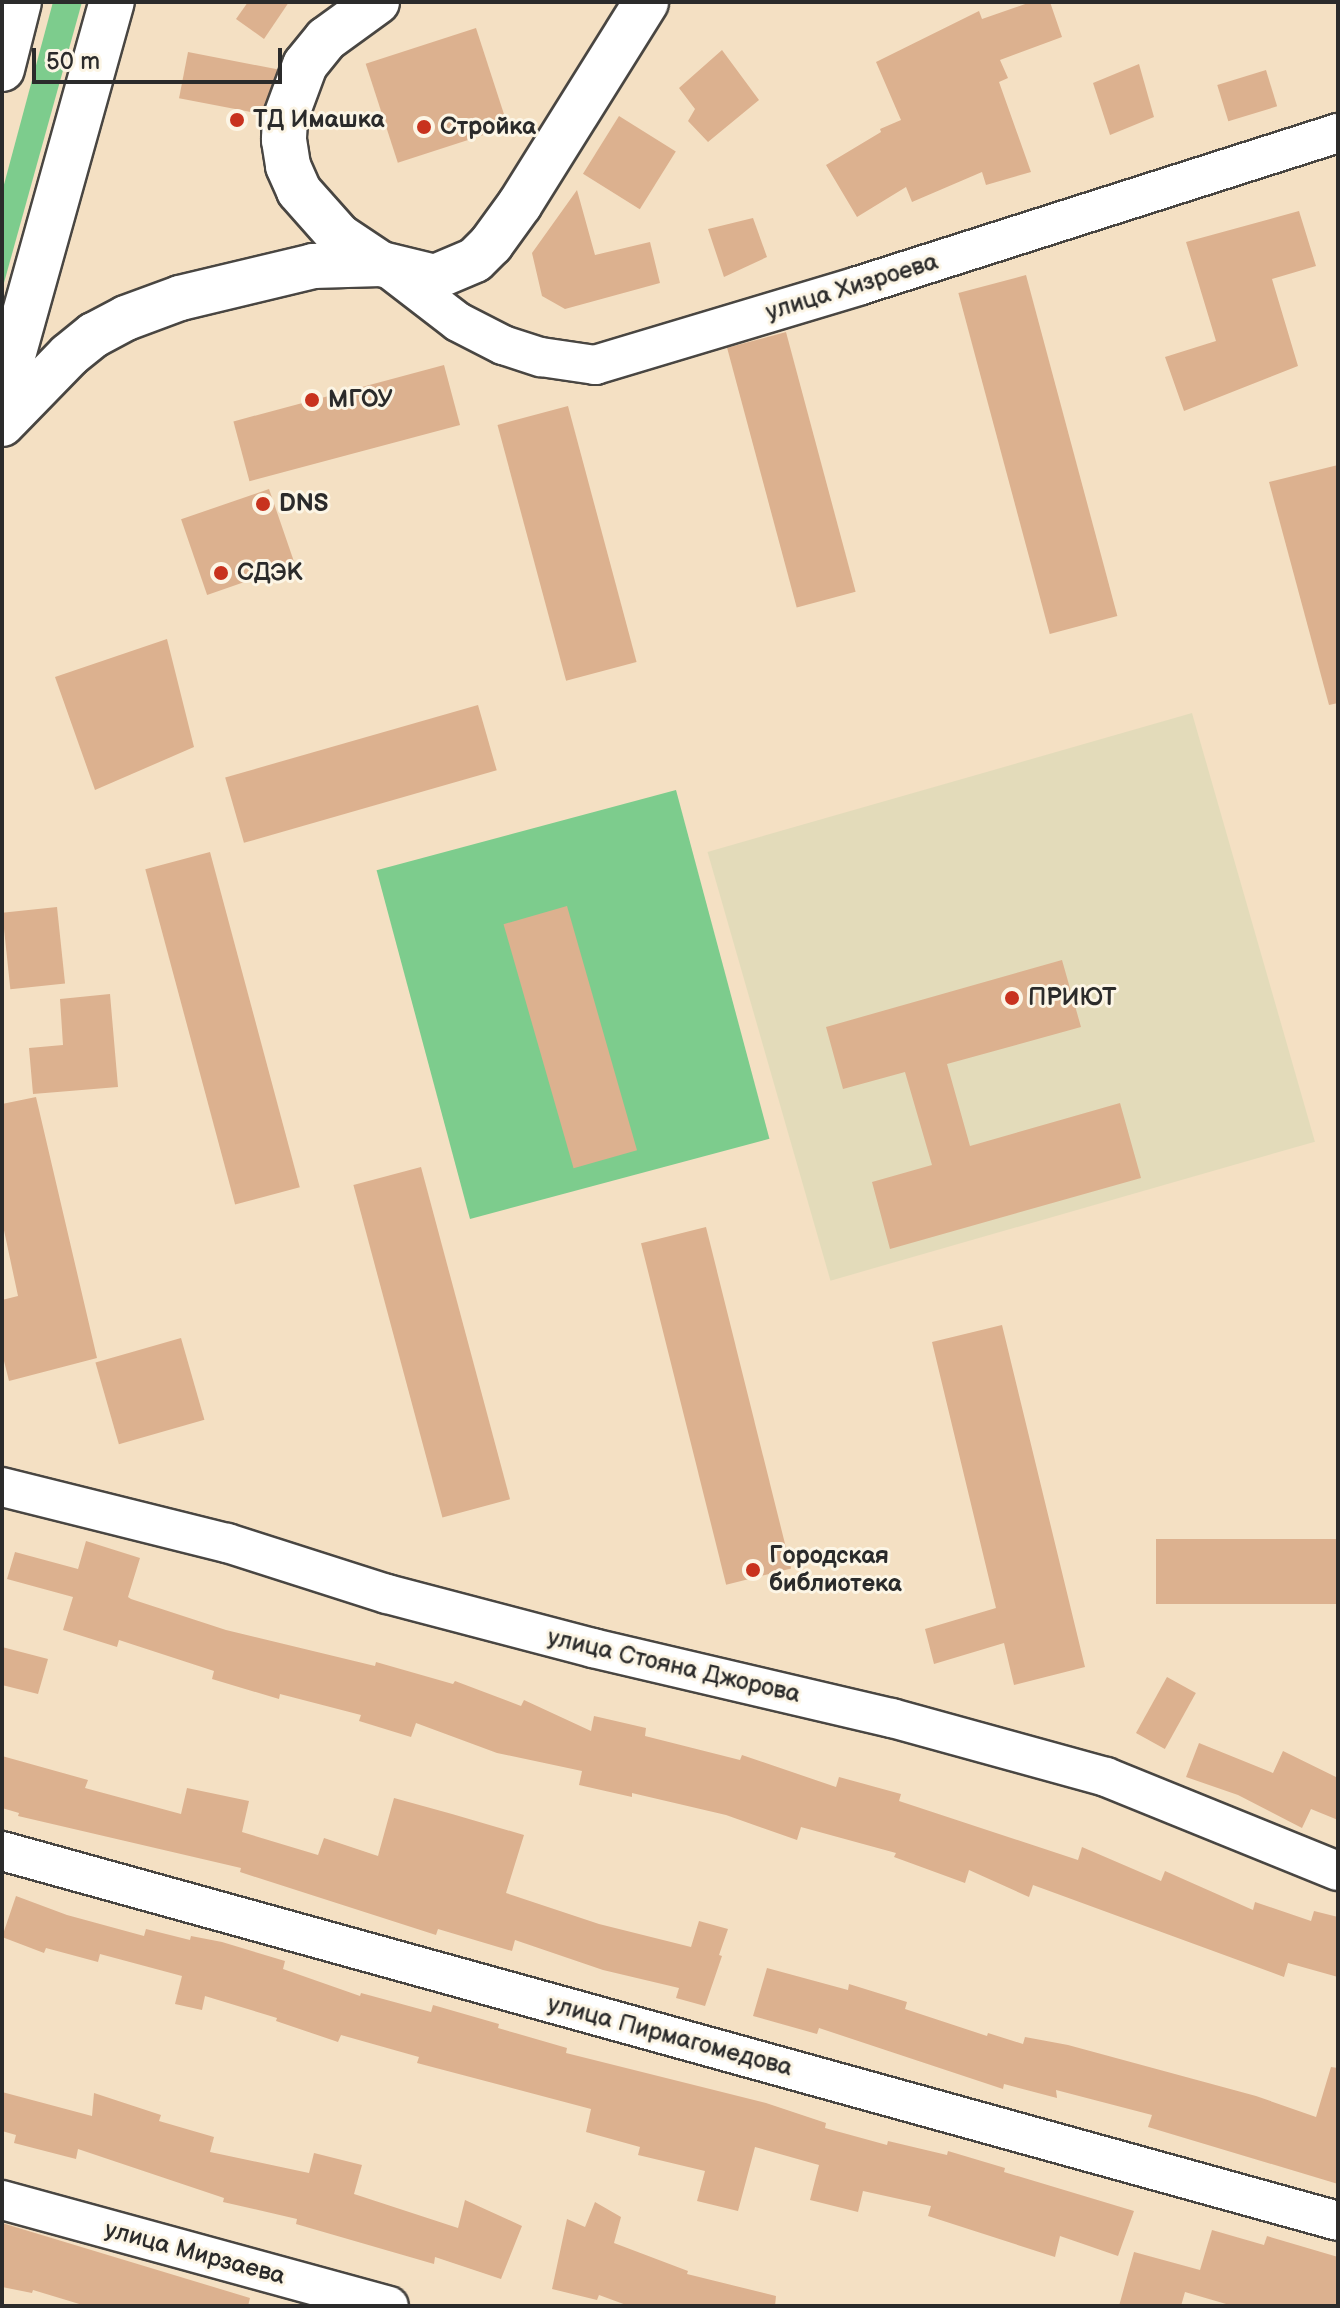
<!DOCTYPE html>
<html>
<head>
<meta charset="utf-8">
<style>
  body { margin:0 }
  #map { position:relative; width:1340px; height:2308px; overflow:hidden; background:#f4e0c3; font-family:"Balsamiq Sans",sans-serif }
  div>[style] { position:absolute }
  .built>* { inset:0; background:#e3dbba; transform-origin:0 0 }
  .green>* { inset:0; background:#7dcc8d; transform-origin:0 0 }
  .building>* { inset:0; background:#dcb18f; transform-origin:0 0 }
  .roads { filter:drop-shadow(2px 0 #494642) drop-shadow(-2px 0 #494642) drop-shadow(0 2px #494642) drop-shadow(0 -2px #494642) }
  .street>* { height:38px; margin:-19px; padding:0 19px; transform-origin:19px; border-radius:19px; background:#fff }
  .secondary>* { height:44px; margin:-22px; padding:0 22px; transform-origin:22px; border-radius:22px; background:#fff }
  .primary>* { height:44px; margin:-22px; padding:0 22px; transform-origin:22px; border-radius:22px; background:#fff }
  .dots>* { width:22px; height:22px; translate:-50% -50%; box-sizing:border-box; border:4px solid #fcf5e5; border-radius:50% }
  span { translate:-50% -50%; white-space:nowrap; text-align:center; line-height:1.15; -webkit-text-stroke:6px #fcf5e5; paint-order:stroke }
  .poi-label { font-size:24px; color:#2b2b2b; font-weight:700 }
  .left { translate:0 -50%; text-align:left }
  .street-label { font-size:24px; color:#2b2b2b }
  .frame { position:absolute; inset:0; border:4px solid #2b2b2b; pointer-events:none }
  .scale { position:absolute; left:32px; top:48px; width:250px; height:36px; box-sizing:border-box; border:4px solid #2b2b2b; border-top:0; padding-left:10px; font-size:24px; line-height:28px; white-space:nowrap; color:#2b2b2b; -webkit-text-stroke:6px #fcf5e5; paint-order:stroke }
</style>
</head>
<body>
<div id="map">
  <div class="built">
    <div style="left:1192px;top:713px;width:446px;height:504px;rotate:74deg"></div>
  </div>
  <div class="green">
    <div style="clip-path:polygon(53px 2px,82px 2px,2px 290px,2px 192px)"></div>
    <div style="left:676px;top:790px;width:361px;height:310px;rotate:75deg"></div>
  </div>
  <div class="building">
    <div style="clip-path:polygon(248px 2px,289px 2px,264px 39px,236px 19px)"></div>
    <div style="clip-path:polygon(1031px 2px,1050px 2px,1062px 37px,1000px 60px,1008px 78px,999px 82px,1031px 172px,986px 185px,982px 172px,912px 202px,906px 187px,857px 217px,826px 165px,881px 132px,880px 129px,901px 120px,876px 62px,979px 11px,982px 19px)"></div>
    <div style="left:476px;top:28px;width:104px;height:116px;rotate:72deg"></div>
    <div style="clip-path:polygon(722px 50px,759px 100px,708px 142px,688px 121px,695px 109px,679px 88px)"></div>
    <div style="left:188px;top:52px;width:91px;height:47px;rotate:11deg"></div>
    <div style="clip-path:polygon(1139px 64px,1154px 117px,1110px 135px,1093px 83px)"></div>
    <div style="left:1266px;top:70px;width:38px;height:51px;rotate:73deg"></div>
    <div style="left:619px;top:116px;width:67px;height:68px;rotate:32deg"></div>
    <div style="clip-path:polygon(577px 190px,595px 255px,650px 242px,660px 283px,565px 309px,542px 296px,532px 253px)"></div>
    <div style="clip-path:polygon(1299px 211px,1316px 266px,1272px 279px,1298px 366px,1184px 411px,1165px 357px,1216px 341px,1186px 242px)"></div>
    <div style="clip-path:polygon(753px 218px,767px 257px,724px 277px,708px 229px)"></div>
    <div style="left:1026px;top:275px;width:353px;height:70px;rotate:75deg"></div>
    <div style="left:786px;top:332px;width:269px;height:61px;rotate:75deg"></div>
    <div style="left:444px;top:365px;width:62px;height:218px;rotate:75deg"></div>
    <div style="left:568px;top:406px;width:265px;height:73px;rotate:75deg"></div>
    <div style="clip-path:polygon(1338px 465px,1338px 703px,1329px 705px,1269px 482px)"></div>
    <div style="left:269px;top:489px;width:80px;height:93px;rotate:71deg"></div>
    <div style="clip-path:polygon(167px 639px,194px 747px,95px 790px,55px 677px)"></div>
    <div style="left:478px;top:705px;width:68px;height:263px;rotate:74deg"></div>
    <div style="left:210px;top:852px;width:347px;height:67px;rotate:75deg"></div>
    <div style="left:567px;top:906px;width:254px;height:66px;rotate:74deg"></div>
    <div style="left:57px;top:907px;width:77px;height:55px;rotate:84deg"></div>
    <div style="clip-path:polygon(1062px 960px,1081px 1027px,947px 1064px,970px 1146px,1120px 1103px,1141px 1178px,890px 1249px,872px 1182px,932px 1165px,905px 1072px,843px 1089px,826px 1027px)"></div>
    <div style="clip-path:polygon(110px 994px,118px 1087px,33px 1094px,29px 1048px,63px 1045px,60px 999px)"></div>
    <div style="clip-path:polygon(36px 1097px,97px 1358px,9px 1381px,2px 1353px,2px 1300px,18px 1296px,2px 1221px,2px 1104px)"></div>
    <div style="left:421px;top:1167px;width:344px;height:70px;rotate:75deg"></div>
    <div style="left:706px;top:1227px;width:352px;height:67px;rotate:76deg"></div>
    <div style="clip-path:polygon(1002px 1325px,1085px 1667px,1014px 1685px,1004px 1643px,934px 1664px,925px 1629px,996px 1608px,932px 1342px)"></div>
    <div style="left:181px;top:1338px;width:85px;height:89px;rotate:74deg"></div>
    <div style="left:1338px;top:1539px;width:65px;height:182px;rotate:90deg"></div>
    <div style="clip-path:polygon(86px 1541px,140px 1558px,128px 1597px,131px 1599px,226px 1630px,375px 1666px,376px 1662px,453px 1684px,455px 1681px,521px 1706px,524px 1700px,591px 1731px,594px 1716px,646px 1728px,645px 1736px,740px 1760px,742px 1755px,836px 1787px,839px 1777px,901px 1794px,899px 1801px,1078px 1860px,1082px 1847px,1161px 1881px,1165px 1871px,1253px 1910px,1255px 1902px,1311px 1921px,1314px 1911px,1338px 1917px,1338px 1977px,1288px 1963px,1284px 1977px,1033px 1885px,1029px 1897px,969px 1870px,965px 1883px,894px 1857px,896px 1853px,801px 1827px,797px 1840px,726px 1815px,632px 1793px,632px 1797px,579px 1785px,582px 1771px,497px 1753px,416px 1723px,411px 1737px,359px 1721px,361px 1715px,280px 1694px,279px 1699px,212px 1679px,214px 1671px,119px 1640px,117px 1647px,63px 1630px,73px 1597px,7px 1579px,15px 1552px,78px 1569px)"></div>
    <div style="clip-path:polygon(2px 1647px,48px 1659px,38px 1694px,2px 1685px)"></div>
    <div style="left:1167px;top:1677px;width:33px;height:64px;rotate:29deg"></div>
    <div style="clip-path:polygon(1199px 1743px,1273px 1773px,1283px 1751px,1338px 1778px,1338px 1820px,1311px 1809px,1302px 1828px,1238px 1795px,1186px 1777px)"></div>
    <div style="clip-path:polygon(2px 1756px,88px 1780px,85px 1788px,181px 1814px,187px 1788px,249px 1801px,242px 1832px,318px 1855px,324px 1838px,378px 1856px,394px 1798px,452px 1814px,524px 1835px,506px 1893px,599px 1924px,691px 1947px,699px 1921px,728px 1929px,719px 1955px,722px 1956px,705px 2006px,676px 1998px,679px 1988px,603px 1970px,515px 1940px,512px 1951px,438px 1929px,436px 1935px,240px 1872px,241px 1868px,18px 1816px,19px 1813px,2px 1808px)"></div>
    <div style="clip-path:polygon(16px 1896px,67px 1915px,144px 1936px,146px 1929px,190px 1940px,191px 1936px,222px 1942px,285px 1961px,283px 1969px,360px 1996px,361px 1993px,431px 2012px,433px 2005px,499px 2024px,498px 2028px,567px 2048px,566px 2053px,766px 2103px,826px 2123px,825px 2128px,887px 2145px,888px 2141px,947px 2155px,948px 2151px,1005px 2168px,1004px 2172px,1134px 2211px,1118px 2256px,1060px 2236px,1055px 2257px,928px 2216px,931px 2206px,863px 2191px,858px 2212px,810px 2200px,819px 2165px,755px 2147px,738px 2211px,697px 2201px,705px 2171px,638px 2155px,640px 2147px,586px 2132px,591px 2109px,417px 2063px,419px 2057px,341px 2035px,338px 2042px,276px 2021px,277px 2018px,205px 1996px,202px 2010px,175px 2004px,182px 1976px,100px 1954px,98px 1962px,46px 1948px,44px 1953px,2px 1937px)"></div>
    <div style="clip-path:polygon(767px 1968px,848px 1990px,849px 1984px,907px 2002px,905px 2009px,987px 2036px,988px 2033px,1023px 2044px,1025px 2037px,1068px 2045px,1256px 2096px,1316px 2117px,1331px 2067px,1338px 2068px,1338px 2184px,1148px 2127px,1152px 2115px,1056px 2090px,1057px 2098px,1004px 2084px,1003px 2089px,819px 2028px,817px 2034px,753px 2016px)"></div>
    <div style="clip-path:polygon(2px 2092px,92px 2116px,94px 2093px,161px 2115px,159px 2121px,214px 2137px,210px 2152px,309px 2173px,314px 2153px,362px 2165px,354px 2194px,458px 2228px,465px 2200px,522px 2226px,501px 2279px,435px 2257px,434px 2264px,296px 2224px,297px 2219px,223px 2202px,224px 2198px,78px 2149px,76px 2159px,14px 2143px,16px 2135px,2px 2131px)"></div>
    <div style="clip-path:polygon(595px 2202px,621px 2217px,614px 2243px,688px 2271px,687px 2274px,776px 2296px,775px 2306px,629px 2306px,599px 2295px,597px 2300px,552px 2289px,567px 2219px,585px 2227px)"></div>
    <div style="clip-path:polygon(2px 2223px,250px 2298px,248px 2306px,86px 2306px,33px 2290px,32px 2293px,2px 2287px)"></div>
    <div style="clip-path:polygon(1212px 2230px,1264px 2245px,1267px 2236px,1338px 2257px,1338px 2306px,1233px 2306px,1185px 2292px,1181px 2306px,1119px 2306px,1134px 2252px,1200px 2270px)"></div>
  </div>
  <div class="roads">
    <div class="street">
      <div style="left:384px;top:265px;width:93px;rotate:37.6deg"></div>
      <div style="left:458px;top:322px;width:51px;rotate:27.1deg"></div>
      <div style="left:503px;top:345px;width:40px;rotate:18deg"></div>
      <div style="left:541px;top:357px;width:55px;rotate:8.4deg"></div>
      <div style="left:595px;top:365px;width:275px;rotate:-16.7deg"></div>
      <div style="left:858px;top:286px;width:504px;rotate:-17.68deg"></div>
      <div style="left:2px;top:1487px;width:232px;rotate:14deg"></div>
      <div style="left:227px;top:1543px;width:168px;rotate:17.7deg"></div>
      <div style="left:387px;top:1594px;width:213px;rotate:14.7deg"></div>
      <div style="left:593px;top:1648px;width:307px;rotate:13.2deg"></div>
      <div style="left:892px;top:1718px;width:222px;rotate:15.4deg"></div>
      <div style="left:1106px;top:1777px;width:250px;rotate:22.1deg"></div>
      <div style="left:2px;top:1851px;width:1386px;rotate:15.48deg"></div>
      <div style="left:2px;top:2200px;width:401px;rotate:15.3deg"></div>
    </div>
    <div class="secondary">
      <div style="left:377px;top:2px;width:63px;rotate:144deg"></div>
      <div style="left:326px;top:39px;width:33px;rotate:129deg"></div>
      <div style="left:305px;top:65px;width:58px;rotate:110.3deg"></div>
      <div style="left:285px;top:119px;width:21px;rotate:93deg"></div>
      <div style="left:284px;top:140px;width:26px;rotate:81deg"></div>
      <div style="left:288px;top:166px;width:27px;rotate:66deg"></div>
      <div style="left:299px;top:191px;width:60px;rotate:48.4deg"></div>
      <div style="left:339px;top:236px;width:50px;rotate:33.7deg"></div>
      <div style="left:2px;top:424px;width:96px;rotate:-45.8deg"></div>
      <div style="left:69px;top:355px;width:32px;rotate:-39deg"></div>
      <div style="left:94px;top:335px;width:36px;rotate:-28deg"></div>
      <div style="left:126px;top:318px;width:58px;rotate:-20.3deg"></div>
      <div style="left:180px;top:298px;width:137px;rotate:-13.5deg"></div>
      <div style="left:313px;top:266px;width:68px;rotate:-1.7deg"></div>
      <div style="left:381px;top:264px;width:56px;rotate:13.5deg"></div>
      <div style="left:435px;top:277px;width:43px;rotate:-23deg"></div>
      <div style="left:475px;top:260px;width:23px;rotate:-45deg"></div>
      <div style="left:491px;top:244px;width:49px;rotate:-54.1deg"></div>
      <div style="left:520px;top:204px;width:238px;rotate:-58deg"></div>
    </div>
    <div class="primary">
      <div style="left:2px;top:69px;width:69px;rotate:-75.8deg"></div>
      <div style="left:2px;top:395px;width:408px;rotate:-74.4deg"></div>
    </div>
  </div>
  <div class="dots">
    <div style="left:237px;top:120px;background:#c8321e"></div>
    <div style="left:424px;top:127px;background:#c8321e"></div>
    <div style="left:312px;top:400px;background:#c8321e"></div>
    <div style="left:263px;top:504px;background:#c8321e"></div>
    <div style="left:221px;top:573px;background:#c8321e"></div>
    <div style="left:1012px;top:998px;background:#c8321e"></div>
    <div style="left:753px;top:1570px;background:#c8321e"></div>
  </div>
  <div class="poi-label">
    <span class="left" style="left:253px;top:120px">ТД Имашка</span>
    <span class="left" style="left:440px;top:127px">Стройка</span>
    <span class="left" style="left:328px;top:400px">МГОУ</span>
    <span class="left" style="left:279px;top:504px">DNS</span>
    <span class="left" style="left:237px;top:573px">СДЭК</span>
    <span class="left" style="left:1028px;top:998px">ПРИЮТ</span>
    <span class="left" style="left:769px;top:1570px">Городская<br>библиотека</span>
  </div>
  <div class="street-label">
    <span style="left:852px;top:287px;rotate:-17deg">улица Хизроева</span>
    <span style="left:674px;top:1666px;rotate:13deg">улица Стояна Джорова</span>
    <span style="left:670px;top:2036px;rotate:15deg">улица Пирмагомедова</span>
    <span style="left:195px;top:2253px;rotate:15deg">улица Мирзаева</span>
  </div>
  <div class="frame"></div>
  <div class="scale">50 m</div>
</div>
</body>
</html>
